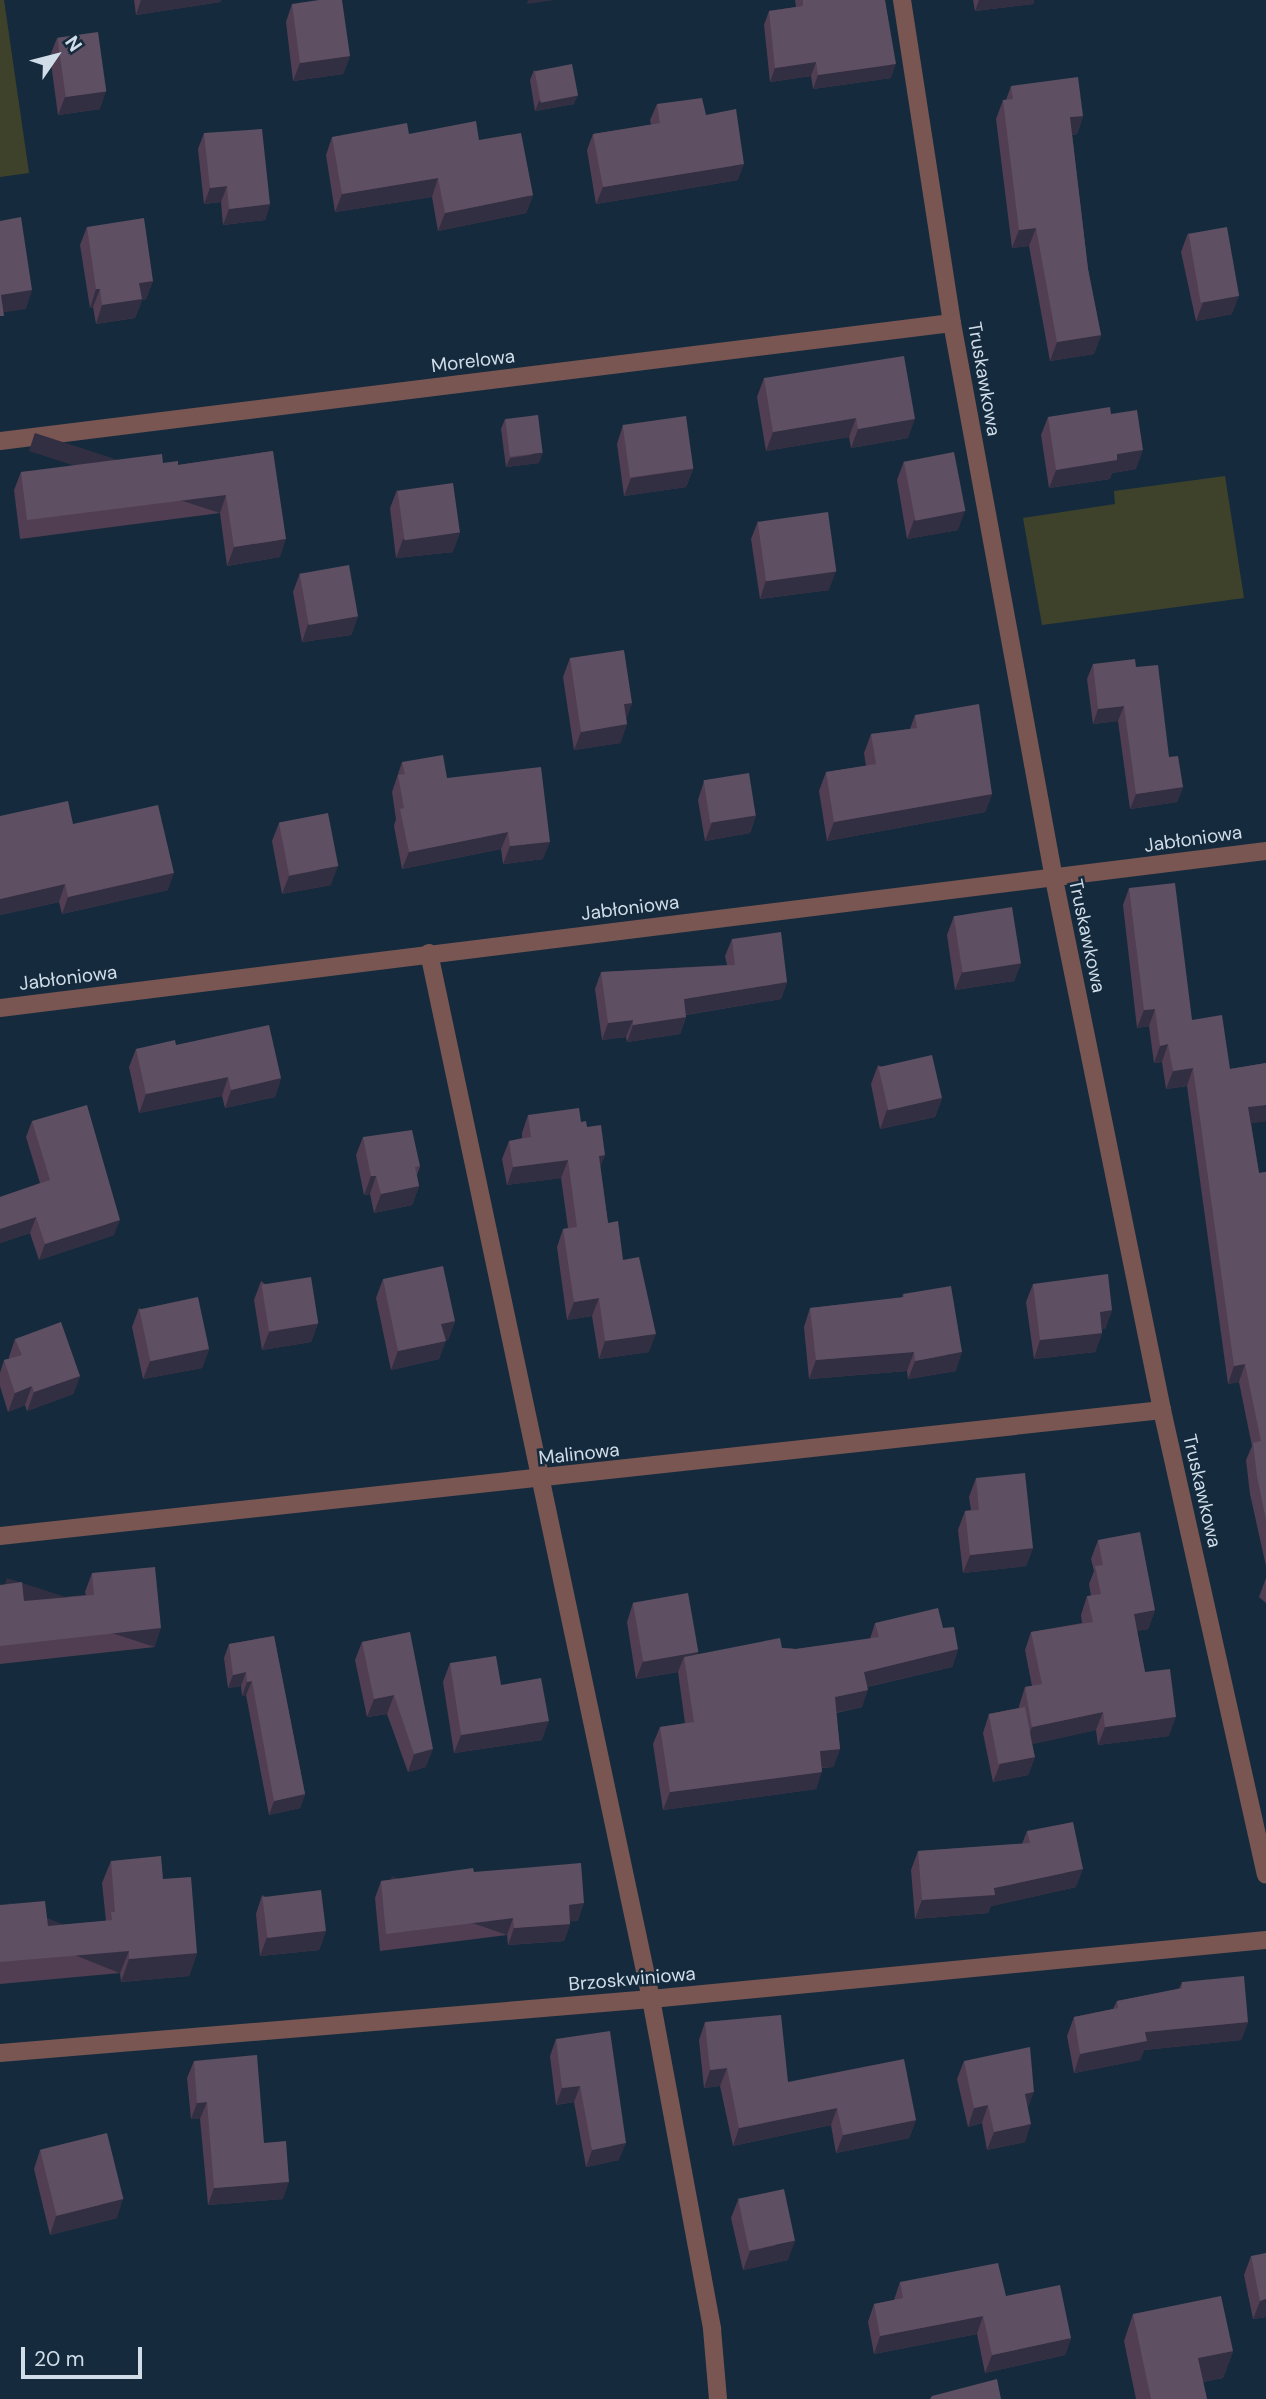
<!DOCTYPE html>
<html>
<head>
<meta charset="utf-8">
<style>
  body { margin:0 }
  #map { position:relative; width:1266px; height:2399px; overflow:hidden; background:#152b3d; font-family:"DM Sans",sans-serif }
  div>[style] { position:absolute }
  .green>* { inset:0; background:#3f422a }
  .minor>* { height:18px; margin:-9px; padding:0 9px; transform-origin:9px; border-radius:9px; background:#795652 }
  .wall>* { inset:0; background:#513e52 }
  .shaded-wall>* { inset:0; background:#332f43; transform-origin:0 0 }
  .building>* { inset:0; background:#5e4f63; transform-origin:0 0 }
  span { translate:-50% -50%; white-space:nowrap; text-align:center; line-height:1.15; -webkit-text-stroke:5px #152b3d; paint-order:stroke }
  .street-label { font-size:19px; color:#d0dde9 }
  .north { position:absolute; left:21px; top:21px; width:70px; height:70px; -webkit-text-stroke:5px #152b3d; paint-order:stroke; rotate:55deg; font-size:19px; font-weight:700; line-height:28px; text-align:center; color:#d0dde9 }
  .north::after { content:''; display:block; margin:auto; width:24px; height:32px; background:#d0dde9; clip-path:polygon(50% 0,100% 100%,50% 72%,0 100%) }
  .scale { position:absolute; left:21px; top:2347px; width:121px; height:32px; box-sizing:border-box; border:4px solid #d0dde9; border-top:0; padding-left:9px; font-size:21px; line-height:24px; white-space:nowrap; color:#d0dde9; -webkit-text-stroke:5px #152b3d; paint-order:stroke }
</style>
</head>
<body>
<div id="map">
  <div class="green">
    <div style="clip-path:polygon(0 0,4px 0,29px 173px,0 177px)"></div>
    <div style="clip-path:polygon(1225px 476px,1244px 598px,1042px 625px,1023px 518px,1115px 504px,1114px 491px)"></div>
  </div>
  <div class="minor">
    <div style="left:902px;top:0;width:327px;rotate:81.2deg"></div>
    <div style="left:952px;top:323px;width:565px;rotate:79.6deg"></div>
    <div style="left:1054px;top:879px;width:542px;rotate:78.5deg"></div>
    <div style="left:1162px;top:1410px;width:476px;rotate:77.4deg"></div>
    <div style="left:0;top:441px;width:959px;rotate:-7.07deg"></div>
    <div style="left:429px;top:953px;width:1069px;rotate:78.02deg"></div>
    <div style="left:651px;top:1999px;width:336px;rotate:79.5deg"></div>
    <div style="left:712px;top:2329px;width:70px;rotate:85.1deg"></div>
    <div style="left:0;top:1008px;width:1276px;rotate:-7.07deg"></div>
    <div style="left:0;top:1536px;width:1169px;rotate:-6.19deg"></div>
    <div style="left:0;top:2053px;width:653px;rotate:-4.74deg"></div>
    <div style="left:651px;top:1999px;width:618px;rotate:-5.48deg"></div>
  </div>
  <div class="wall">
    <div style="clip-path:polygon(134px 0,221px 0,220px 2px,136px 15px)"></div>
    <div style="clip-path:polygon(795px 0,885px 0,891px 78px,813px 89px,811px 76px,770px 82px,764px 25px,769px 11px,796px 7px)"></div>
    <div style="clip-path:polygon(973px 0,1034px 0,1033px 4px,975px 11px)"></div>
    <div style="clip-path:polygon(292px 4px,350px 56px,343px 74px,293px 81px,286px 22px)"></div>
    <div style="clip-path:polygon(57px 38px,100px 109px,58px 115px,50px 56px)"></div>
    <div style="clip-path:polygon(534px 70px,574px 104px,535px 111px,530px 80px)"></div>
    <div style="clip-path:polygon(1011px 86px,1083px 116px,1077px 134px,1072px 135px,1088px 269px,1101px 335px,1094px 354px,1050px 361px,1029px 246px,1012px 248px,996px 119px,1003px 100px,1006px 100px)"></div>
    <div style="clip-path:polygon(657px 104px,706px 115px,738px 180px,596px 204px,587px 150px,593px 134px,651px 125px,650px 120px)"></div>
    <div style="clip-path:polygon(204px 133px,270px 204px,265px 220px,223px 225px,221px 202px,204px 204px,198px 149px)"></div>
    <div style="clip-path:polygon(409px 134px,479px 140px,533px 195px,526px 213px,438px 231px,432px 197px,335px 212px,326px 155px,332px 137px)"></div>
    <div style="clip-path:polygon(87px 227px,153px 281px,146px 299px,142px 300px,135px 318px,96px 324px,93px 307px,90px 308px,80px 245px)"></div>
    <div style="clip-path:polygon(1188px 233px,1232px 314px,1196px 321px,1181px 252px)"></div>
    <div style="clip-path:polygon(764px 378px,908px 438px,851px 448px,849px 437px,766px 451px,757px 397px)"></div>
    <div style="clip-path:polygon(1111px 414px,1136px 469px,1112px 473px,1110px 479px,1049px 488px,1041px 435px,1048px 417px)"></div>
    <div style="clip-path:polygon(505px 419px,539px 463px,506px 467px,501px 429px)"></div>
    <div style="clip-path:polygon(623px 425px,693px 469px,686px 487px,624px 496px,617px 444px)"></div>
    <div style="clip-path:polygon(273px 451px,280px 557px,227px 566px,220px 513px,20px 539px,14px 490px,21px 472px,163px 463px,178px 465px)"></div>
    <div style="clip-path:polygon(904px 461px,958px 530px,907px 539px,897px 480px)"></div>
    <div style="clip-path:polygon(397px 490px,453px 552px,396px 558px,390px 508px)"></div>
    <div style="clip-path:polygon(758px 521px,829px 590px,760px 599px,751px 539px)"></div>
    <div style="clip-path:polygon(300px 573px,358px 616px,351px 635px,302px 642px,293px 592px)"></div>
    <div style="clip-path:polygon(570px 658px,632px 703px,626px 719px,627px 724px,620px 743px,574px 750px,563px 677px)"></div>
    <div style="clip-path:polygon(1093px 664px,1136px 667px,1169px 757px,1183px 787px,1177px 802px,1130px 809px,1118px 721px,1093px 724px,1087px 679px)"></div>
    <div style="clip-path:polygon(915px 715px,992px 794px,985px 812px,827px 841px,819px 791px,826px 772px,866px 766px,864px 753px,871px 734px,910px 729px)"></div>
    <div style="clip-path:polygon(402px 762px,447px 778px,543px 859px,503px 864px,501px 849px,402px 869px,394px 826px,396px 819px,392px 792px)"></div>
    <div style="clip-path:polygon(704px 781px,756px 815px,750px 833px,705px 841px,698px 800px)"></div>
    <div style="clip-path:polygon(0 816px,73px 824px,168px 890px,62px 914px,59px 902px,0 915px)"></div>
    <div style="clip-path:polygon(279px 823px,331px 885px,282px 894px,272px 841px)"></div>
    <div style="clip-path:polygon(1129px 888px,1192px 1020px,1230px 1069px,1266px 1063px,1266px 1121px,1251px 1123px,1259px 1173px,1266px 1172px,1266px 1566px,1250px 1494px,1246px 1460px,1252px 1446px,1239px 1382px,1228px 1384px,1187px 1086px,1166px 1089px,1162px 1062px,1154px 1063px,1149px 1026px,1137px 1028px,1123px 905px)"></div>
    <div style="clip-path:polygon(954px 916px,1021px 963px,1014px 981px,955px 990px,947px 935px)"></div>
    <div style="clip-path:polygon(732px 939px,787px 982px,781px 999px,686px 1015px,686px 1017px,680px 1034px,627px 1042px,626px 1037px,602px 1040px,595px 989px,601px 972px,727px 965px,725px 956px)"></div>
    <div style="clip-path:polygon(176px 1045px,281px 1078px,275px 1097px,225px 1108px,222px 1096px,139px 1113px,129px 1067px,136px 1049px)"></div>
    <div style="clip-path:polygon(878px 1065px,942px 1098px,935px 1117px,880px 1129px,871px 1084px)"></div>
    <div style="clip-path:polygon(528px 1115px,581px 1122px,587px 1127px,605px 1155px,600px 1167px,608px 1223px,623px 1260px,649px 1352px,599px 1359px,592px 1316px,567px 1320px,557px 1247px,563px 1229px,568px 1228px,561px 1178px,507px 1185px,502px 1159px,509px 1141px,522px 1138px,522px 1133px)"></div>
    <div style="clip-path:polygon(32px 1121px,114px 1235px,39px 1260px,30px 1233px,0 1243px,0 1197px,40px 1183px,26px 1137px)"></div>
    <div style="clip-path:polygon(363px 1137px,420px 1166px,417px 1175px,419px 1186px,412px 1205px,374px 1213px,370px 1194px,364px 1195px,356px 1155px)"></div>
    <div style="clip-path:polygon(383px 1279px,455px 1321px,448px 1340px,445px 1340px,439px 1359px,391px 1370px,376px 1298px)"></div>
    <div style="clip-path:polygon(261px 1281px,318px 1323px,311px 1342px,262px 1350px,254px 1300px)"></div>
    <div style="clip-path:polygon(1033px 1284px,1112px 1310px,1105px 1329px,1102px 1329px,1102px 1333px,1095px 1352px,1034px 1359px,1026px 1302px)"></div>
    <div style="clip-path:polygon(903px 1294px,956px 1371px,908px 1379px,907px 1371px,809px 1379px,804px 1327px,810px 1308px,902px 1298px)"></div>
    <div style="clip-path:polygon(139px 1308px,209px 1349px,202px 1368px,143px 1379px,132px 1327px)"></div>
    <div style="clip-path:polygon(15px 1339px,80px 1376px,73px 1394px,27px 1411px,25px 1405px,8px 1412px,0 1386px,0 1373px,4px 1360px,9px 1359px,9px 1357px)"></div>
    <div style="clip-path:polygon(976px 1478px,1033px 1548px,1026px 1566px,963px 1573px,958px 1530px,965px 1511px,971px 1510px,969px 1497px)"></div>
    <div style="clip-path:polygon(1098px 1540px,1155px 1610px,1148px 1629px,1137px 1631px,1145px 1672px,1169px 1736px,1098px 1745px,1096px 1730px,1032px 1744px,1035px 1757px,1028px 1775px,993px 1782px,983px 1733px,989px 1714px,1019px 1708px,1019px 1706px,1025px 1687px,1032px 1686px,1025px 1650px,1031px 1632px,1082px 1623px,1081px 1615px,1087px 1596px,1091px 1596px,1089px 1584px,1094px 1571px,1091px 1559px)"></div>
    <div style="clip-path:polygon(92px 1573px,155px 1647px,0 1664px,0 1585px,24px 1601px,86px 1595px,85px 1592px)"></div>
    <div style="clip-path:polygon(1266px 1578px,1266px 1603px,1259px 1597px)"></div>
    <div style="clip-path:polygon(633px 1603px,697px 1654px,782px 1648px,796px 1649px,870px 1639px,875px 1623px,943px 1628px,958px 1649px,952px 1667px,867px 1687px,862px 1707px,836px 1713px,840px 1749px,833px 1767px,822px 1768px,816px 1789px,663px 1810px,653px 1744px,660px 1727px,685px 1723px,678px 1672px,636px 1679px,627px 1622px)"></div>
    <div style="clip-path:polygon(410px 1632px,426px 1767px,408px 1772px,387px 1714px,367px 1717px,355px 1660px,362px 1642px)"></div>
    <div style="clip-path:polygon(274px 1636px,305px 1794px,300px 1808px,269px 1815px,246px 1695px,242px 1696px,241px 1686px,228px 1688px,224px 1658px,229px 1644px)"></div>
    <div style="clip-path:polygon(450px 1663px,542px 1740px,454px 1753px,443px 1682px)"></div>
    <div style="clip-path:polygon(1027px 1831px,1076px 1887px,991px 1906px,988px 1913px,915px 1919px,911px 1870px,918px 1851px,1022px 1844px)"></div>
    <div style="clip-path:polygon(111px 1861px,163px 1879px,197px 1953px,189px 1976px,121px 1982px,120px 1973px,0 1984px,0 1905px,48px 1926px,106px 1921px,102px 1883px)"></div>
    <div style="clip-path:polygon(474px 1872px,578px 1921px,570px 1921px,570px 1924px,564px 1941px,508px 1945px,507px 1935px,380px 1951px,375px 1898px,381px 1881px)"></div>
    <div style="clip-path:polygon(262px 1895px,326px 1931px,319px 1950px,260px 1956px,256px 1914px)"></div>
    <div style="clip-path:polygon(1182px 1982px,1248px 2022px,1241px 2040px,1144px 2050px,1140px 2060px,1074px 2073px,1067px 2036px,1074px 2017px,1113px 2009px,1117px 2001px,1179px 1989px)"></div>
    <div style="clip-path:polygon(705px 2022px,788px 2082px,916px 2120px,909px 2138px,836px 2153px,831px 2125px,733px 2146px,720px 2086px,704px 2088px,699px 2040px)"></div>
    <div style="clip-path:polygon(556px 2039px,619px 2160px,586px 2167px,574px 2102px,556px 2105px,550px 2056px)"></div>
    <div style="clip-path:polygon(194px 2061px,264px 2143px,283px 2199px,208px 2205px,200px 2119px,191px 2119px,187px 2078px)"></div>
    <div style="clip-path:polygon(964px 2061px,1028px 2109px,1025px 2142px,987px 2150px,982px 2123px,968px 2127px,957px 2079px)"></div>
    <div style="clip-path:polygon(40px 2150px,117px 2218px,50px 2235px,34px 2169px)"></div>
    <div style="clip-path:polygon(738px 2200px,788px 2260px,743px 2270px,731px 2218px)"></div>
    <div style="clip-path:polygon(1251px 2256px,1266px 2317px,1253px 2319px,1244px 2275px)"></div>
    <div style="clip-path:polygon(900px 2282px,1006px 2296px,1071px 2338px,1065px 2355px,985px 2373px,977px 2334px,874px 2354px,868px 2322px,874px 2304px,894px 2300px)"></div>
    <div style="clip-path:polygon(1133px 2314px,1233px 2351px,1223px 2378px,1203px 2382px,1207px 2399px,1136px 2399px,1124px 2341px)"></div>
  </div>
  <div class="shaded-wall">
    <div style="clip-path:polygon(141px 0,221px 0,220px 2px,136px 15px)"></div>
    <div style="clip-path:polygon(528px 0,554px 0,527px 4px)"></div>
    <div style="clip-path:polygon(979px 0,1034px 0,1033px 4px,975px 11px)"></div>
    <div style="clip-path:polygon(350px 56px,343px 74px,293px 81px,300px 63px)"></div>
    <div style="clip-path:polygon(816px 62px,811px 76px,770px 82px,775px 68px)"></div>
    <div style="clip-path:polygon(896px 64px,891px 78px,813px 89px,818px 75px)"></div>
    <div style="clip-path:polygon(106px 91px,100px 109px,58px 115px,65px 97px)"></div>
    <div style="clip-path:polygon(578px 95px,574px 104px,535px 111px,539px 101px)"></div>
    <div style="clip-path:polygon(1083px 116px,1077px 134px,1063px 136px,1070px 117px)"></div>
    <div style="clip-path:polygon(744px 164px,738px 180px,596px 204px,603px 187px)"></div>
    <div style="clip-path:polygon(438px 178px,432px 197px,335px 212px,342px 194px)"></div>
    <div style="clip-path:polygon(227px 186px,221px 202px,204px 204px,210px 188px)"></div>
    <div style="clip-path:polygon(533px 195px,526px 213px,438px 231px,445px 213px)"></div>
    <div style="clip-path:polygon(270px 204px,265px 220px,223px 225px,229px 209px)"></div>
    <div style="clip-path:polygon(1036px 228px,1029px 246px,1012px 248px,1019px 230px)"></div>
    <div style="clip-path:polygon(153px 281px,146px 299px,142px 300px,135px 318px,96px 324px,102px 305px,139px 283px)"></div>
    <div style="clip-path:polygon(96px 289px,100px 289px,93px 307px,90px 308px)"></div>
    <div style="clip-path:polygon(32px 290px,26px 309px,0 313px,1px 295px)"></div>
    <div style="clip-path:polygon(1239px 296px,1232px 314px,1196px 321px,1203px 302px)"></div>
    <div style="clip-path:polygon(1101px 335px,1094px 354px,1050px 361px,1057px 342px)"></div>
    <div style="clip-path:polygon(856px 418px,849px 437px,766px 451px,773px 432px)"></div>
    <div style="clip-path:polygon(915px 419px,908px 438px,851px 448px,858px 429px)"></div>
    <div style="clip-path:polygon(1143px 450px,1136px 469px,1112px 473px,1110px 479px,1049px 488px,1056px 470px,1117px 454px)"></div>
    <div style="clip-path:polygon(543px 453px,539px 463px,506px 467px,510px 458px)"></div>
    <div style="clip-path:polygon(693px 469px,686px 487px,624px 496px,631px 478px)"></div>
    <div style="left:226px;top:495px;width:19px;height:201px;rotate:108deg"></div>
    <div style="clip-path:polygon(965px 511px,958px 530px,907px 539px,914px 520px)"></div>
    <div style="clip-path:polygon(460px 533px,453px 552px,396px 558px,403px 539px)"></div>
    <div style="clip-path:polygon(286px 539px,280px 557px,227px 566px,234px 547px)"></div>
    <div style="clip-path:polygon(836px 571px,829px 590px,760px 599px,766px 580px)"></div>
    <div style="clip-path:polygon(358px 616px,351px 635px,302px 642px,308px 624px)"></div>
    <div style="clip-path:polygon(632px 703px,625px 722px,624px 704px)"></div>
    <div style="clip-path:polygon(1124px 706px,1118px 721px,1093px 724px,1098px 709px)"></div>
    <div style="clip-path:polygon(627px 724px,620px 743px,574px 750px,581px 732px)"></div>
    <div style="clip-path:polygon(1183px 787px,1177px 802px,1130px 809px,1136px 794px)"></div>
    <div style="clip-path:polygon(992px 794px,985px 812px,827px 841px,834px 822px)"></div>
    <div style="clip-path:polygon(756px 815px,750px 833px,705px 841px,712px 822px)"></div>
    <div style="clip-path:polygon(508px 832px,501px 849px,402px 869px,409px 852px)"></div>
    <div style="clip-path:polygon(550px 842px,543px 859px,503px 864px,510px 846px)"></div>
    <div style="clip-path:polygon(338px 866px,331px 885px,282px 894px,289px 876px)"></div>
    <div style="clip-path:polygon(174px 873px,168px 890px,62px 914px,68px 897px)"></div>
    <div style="clip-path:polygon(65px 884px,59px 902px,0 915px,0 899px)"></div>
    <div style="clip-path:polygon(1021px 963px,1014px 981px,955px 990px,962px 972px)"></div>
    <div style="clip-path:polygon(787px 982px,781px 999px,678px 1016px,684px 999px)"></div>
    <div style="clip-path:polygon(1155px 1009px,1149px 1026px,1137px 1028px,1144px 1010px)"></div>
    <div style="clip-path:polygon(686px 1017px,680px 1034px,627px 1042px,633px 1025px)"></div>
    <div style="clip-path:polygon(633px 1020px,626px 1037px,602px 1040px,608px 1023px)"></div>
    <div style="clip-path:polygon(1168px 1044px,1162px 1062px,1154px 1063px,1160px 1046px)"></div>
    <div style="clip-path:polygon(1193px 1068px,1187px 1086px,1166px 1089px,1173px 1071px)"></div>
    <div style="clip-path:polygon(228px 1077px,222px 1096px,139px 1113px,146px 1094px)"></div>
    <div style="clip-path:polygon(281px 1078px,275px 1097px,225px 1108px,231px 1090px)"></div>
    <div style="clip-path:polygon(942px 1098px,935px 1117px,880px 1129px,887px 1110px)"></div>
    <div style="clip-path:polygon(1266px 1105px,1266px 1121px,1242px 1125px,1248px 1107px)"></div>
    <div style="clip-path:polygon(605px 1155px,598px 1173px,599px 1156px)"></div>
    <div style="clip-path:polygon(568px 1160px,561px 1178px,507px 1185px,513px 1167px)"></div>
    <div style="clip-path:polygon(371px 1176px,376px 1176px,370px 1194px,364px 1195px)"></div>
    <div style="clip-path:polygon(419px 1186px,412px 1205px,374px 1213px,381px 1194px)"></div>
    <div style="clip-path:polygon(36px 1217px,30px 1233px,0 1243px,0 1229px)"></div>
    <div style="clip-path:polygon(120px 1220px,114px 1235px,39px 1260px,45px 1244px)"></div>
    <div style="clip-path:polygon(599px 1298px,592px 1316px,567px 1320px,574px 1302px)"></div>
    <div style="clip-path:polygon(1112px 1310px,1105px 1329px,1093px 1331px,1100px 1312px)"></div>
    <div style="clip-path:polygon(455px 1321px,448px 1340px,435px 1343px,441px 1324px)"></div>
    <div style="clip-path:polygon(318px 1323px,311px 1342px,262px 1350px,269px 1332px)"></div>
    <div style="clip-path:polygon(1102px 1333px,1095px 1352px,1034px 1359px,1040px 1340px)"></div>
    <div style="clip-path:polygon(656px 1334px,649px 1352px,599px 1359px,605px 1341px)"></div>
    <div style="clip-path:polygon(446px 1341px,439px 1359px,391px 1370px,398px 1351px)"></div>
    <div style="clip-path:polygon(209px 1349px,202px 1368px,143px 1379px,150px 1361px)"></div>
    <div style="clip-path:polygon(914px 1352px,907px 1371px,809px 1379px,816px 1360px)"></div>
    <div style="clip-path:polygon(962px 1352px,956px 1371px,908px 1379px,915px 1361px)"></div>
    <div style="clip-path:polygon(1245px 1364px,1239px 1382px,1228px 1384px,1234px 1366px)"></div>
    <div style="clip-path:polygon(80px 1376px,73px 1394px,27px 1411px,34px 1392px)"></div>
    <div style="clip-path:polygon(32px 1386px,25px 1405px,8px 1412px,15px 1393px)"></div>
    <div style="clip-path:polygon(1033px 1548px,1026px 1566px,963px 1573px,970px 1555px)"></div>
    <div style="clip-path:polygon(1155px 1610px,1148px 1629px,1127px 1633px,1134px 1614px)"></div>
    <div style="left:161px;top:1628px;width:20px;height:162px;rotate:108deg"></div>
    <div style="clip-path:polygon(958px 1649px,952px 1667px,857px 1689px,864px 1672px)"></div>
    <div style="clip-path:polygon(698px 1652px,692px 1670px,684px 1657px,678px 1672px,636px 1679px,643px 1661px)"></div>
    <div style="clip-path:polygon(246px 1672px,241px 1686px,228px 1688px,233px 1675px)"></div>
    <div style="clip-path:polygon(252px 1681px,246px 1695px,242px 1696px,247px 1682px)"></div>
    <div style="clip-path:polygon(868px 1690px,862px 1707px,828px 1714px,835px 1697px)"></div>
    <div style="clip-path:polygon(394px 1695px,387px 1714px,367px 1717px,374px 1699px)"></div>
    <div style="clip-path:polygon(1103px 1712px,1096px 1730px,1025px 1746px,1032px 1727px)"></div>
    <div style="clip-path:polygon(1176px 1717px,1169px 1736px,1098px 1745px,1105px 1727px)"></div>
    <div style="clip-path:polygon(549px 1721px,542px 1740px,454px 1753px,461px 1735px)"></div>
    <div style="clip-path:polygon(433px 1749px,426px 1767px,408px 1772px,414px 1754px)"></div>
    <div style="clip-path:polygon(840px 1749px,833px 1767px,814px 1768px,820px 1751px)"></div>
    <div style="clip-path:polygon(1035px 1757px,1028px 1775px,993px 1782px,1000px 1764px)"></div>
    <div style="clip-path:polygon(822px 1772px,816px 1789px,663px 1810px,670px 1792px)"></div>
    <div style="clip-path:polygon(305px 1794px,300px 1808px,269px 1815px,274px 1801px)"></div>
    <div style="clip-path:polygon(1083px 1869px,1076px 1887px,991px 1906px,988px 1913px,915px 1919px,922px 1900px,994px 1888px)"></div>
    <div style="clip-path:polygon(584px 1903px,578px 1921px,563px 1922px,569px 1905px)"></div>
    <div style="left:513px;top:1918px;width:18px;height:128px;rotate:109deg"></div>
    <div style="clip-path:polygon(570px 1924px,564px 1941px,508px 1945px,514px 1928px)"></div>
    <div style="clip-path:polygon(326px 1931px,319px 1950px,260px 1956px,267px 1937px)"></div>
    <div style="left:129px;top:1951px;width:24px;height:129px;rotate:112deg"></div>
    <div style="clip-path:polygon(197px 1953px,189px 1976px,121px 1982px,129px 1959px)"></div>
    <div style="clip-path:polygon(1248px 2022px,1241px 2040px,1144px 2050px,1140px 2060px,1074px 2073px,1080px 2054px,1145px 2032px)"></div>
    <div style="clip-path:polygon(727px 2068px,720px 2086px,704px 2088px,710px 2070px)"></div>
    <div style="clip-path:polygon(580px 2086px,574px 2102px,556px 2105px,562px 2088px)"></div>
    <div style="clip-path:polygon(1034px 2092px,1027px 2110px,1025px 2094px)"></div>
    <div style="clip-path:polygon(207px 2102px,200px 2119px,191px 2119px,197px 2103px)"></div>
    <div style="clip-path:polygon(988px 2105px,982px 2123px,968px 2127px,974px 2108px)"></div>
    <div style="clip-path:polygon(837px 2108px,831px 2125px,733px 2146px,739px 2128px)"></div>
    <div style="clip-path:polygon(916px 2120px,909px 2138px,836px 2153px,843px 2135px)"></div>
    <div style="clip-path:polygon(1031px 2124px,1025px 2142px,987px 2150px,994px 2132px)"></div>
    <div style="clip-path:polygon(626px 2143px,619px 2160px,586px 2167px,592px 2150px)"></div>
    <div style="clip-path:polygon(289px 2182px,283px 2199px,208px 2205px,214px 2188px)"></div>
    <div style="clip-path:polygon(123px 2199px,117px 2218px,50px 2235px,56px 2216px)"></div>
    <div style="clip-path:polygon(795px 2241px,788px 2260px,743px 2270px,750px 2251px)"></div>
    <div style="clip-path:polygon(1266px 2299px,1266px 2317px,1253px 2319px,1260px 2301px)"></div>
    <div style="clip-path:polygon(983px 2316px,977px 2334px,874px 2354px,880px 2336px)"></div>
    <div style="clip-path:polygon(1071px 2338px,1065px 2355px,985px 2373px,992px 2355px)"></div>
    <div style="clip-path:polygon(1233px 2351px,1223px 2378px,1188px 2385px,1198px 2358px)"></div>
  </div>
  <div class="building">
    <div style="clip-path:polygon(319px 0,342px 0,350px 56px,300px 63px,292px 4px)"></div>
    <div style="clip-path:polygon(803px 0,885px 0,896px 64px,818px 75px,816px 62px,775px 68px,769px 11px,803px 6px)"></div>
    <div style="left:98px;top:32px;width:60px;height:41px;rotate:82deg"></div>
    <div style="left:572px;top:64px;width:32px;height:38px;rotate:79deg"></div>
    <div style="clip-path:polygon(1078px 77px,1083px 116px,1070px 117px,1088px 269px,1101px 335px,1057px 342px,1036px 228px,1019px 230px,1003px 100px,1013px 99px,1011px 86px)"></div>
    <div style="clip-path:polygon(702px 98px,706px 115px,736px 109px,744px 164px,603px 187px,593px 134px,660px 123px,657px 104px)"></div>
    <div style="clip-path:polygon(476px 121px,479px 140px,521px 133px,533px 195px,445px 213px,438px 178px,342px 194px,332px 137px,407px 123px,409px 134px)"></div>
    <div style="clip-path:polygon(262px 129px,270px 204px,229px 209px,227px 186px,210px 188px,204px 133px)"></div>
    <div style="clip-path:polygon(21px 217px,32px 290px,1px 295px,4px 316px,0 316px,0 221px)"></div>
    <div style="clip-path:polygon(144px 218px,153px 281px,139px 283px,142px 299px,102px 305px,100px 289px,96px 289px,87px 227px)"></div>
    <div style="left:1227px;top:227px;width:70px;height:39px;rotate:80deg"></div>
    <div style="clip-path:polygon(904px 356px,915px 419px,858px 429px,856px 418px,773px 432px,764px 378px)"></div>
    <div style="clip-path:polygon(1110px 407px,1111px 414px,1137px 410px,1143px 450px,1117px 454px,1117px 460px,1056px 470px,1048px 417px)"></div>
    <div style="left:538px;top:415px;width:38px;height:33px;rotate:83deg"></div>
    <div style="left:686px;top:416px;width:53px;height:64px;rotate:82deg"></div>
    <div style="clip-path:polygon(273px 451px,286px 539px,234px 547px,226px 495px,27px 520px,21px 472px,162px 454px,163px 463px,178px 461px,178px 465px)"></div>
    <div style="left:954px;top:452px;width:60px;height:51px;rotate:79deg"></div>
    <div style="left:453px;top:483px;width:50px;height:56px;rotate:82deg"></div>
    <div style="left:828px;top:512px;width:60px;height:71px;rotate:82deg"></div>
    <div style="left:349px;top:565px;width:52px;height:50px;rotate:80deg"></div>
    <div style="clip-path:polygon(624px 650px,632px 703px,624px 704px,627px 724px,581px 732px,570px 658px)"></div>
    <div style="clip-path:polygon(1135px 659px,1136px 667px,1158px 665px,1169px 757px,1178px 756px,1183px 787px,1136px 794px,1124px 706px,1098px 709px,1093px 664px)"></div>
    <div style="clip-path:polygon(979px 704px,992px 794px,834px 822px,826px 772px,876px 764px,871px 734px,917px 728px,915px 715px)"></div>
    <div style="clip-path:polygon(443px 755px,447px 778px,541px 767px,550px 842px,510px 846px,508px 832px,409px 852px,400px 809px,404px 808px,398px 775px,405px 774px,402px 762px)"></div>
    <div style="left:749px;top:773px;width:43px;height:46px;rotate:81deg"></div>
    <div style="clip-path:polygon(68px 801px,73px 824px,158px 805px,174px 873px,68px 897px,65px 884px,0 899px,0 816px)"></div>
    <div style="left:328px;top:813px;width:54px;height:50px;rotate:79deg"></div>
    <div style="clip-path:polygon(1175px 883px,1192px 1020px,1222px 1015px,1230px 1069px,1266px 1063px,1266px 1105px,1248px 1107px,1259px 1173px,1266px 1172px,1266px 1520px,1257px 1476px,1253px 1443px,1261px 1441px,1245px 1364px,1234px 1366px,1193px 1068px,1173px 1071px,1168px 1044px,1160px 1046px,1155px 1009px,1144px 1010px,1129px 888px)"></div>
    <div style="left:1012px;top:907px;width:57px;height:59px;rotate:81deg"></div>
    <div style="clip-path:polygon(781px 932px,787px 982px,684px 999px,686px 1017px,633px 1025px,633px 1020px,608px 1023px,601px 972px,735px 965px,732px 939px)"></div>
    <div style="clip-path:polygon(269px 1025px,281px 1078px,231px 1090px,228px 1077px,146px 1094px,136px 1049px,175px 1040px,176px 1045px)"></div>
    <div style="left:932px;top:1055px;width:44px;height:55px;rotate:77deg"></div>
    <div style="clip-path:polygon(87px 1105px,120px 1220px,45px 1244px,36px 1217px,0 1229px,0 1197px,50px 1180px,32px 1121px)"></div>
    <div style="clip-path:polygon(579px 1108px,581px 1122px,586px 1121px,587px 1127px,601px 1125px,605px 1155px,599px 1156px,608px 1223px,618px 1221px,623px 1260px,639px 1257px,656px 1334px,605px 1341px,599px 1298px,574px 1302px,563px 1229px,577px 1227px,568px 1160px,513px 1167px,509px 1141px,531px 1137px,528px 1115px)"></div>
    <div style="clip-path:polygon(412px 1130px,420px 1166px,415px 1167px,419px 1186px,381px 1194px,376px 1176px,371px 1176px,363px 1137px)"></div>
    <div style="clip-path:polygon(443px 1266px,455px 1321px,441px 1324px,446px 1341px,398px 1351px,383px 1279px)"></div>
    <div style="clip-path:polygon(1108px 1274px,1112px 1310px,1100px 1312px,1102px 1333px,1040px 1340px,1033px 1284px)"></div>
    <div style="left:311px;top:1277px;width:47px;height:50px;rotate:81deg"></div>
    <div style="clip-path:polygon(951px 1286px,962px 1352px,915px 1361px,914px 1352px,816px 1360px,810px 1308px,904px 1297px,903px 1294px)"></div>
    <div style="left:198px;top:1297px;width:53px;height:60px;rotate:78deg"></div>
    <div style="clip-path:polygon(61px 1322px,80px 1376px,34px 1392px,32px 1386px,15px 1393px,4px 1360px,22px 1355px,15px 1339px)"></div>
    <div style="clip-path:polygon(1025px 1473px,1033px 1548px,970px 1555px,965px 1511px,979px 1510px,976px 1478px)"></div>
    <div style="clip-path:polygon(1140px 1532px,1155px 1610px,1134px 1614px,1145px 1672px,1170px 1669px,1176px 1717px,1105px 1727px,1103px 1712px,1032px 1727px,1025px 1687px,1042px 1684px,1031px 1632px,1093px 1622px,1087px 1596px,1101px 1594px,1095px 1566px,1103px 1565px,1098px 1540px)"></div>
    <div style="clip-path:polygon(155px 1567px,161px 1628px,0 1646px,0 1585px,22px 1582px,24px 1601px,94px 1595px,92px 1573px)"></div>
    <div style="left:688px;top:1593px;width:60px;height:56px;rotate:80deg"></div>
    <div style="clip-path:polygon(938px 1608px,943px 1628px,954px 1627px,958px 1649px,864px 1672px,868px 1690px,835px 1697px,840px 1749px,820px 1751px,822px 1772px,670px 1792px,660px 1727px,694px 1722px,684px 1657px,780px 1638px,782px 1648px,796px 1649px,879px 1637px,875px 1623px)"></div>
    <div style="clip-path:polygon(410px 1632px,433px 1749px,414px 1754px,394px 1695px,374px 1699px,362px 1642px)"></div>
    <div style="clip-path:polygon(274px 1636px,305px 1794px,274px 1801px,252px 1681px,247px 1682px,246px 1672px,233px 1675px,229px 1644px)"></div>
    <div style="clip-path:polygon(496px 1656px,501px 1685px,541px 1678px,549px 1721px,461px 1735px,450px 1663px)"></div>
    <div style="left:1025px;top:1707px;width:51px;height:37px;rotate:79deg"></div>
    <div style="clip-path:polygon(1073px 1822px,1083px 1869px,994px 1888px,995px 1895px,922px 1900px,918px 1851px,1030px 1843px,1027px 1831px)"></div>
    <div style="clip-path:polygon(161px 1856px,163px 1879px,191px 1877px,197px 1953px,129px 1959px,129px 1951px,0 1962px,0 1905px,45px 1901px,48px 1926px,112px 1920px,111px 1912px,115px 1912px,111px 1861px)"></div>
    <div style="clip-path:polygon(581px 1863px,584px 1903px,569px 1905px,570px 1924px,514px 1928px,513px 1918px,386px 1934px,381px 1881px,473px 1868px,474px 1872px)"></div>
    <div style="left:321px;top:1890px;width:41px;height:59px;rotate:83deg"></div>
    <div style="clip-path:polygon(1244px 1976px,1248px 2022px,1145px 2032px,1147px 2041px,1080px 2054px,1074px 2017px,1118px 2008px,1117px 2001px,1182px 1988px,1182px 1982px)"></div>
    <div style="clip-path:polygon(781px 2015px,788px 2082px,904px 2059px,916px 2120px,843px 2135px,837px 2108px,739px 2128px,727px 2068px,710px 2070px,705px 2022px)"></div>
    <div style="clip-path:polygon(610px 2031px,626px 2143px,592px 2150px,580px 2086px,562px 2088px,556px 2039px)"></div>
    <div style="clip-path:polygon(1030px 2047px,1034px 2092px,1025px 2094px,1031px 2124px,994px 2132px,988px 2105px,974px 2108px,964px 2061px)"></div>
    <div style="clip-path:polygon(257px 2055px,264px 2143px,286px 2141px,289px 2182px,214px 2188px,207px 2102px,197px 2103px,194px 2061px)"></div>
    <div style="left:107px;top:2133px;width:68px;height:69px;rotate:76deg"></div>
    <div style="left:784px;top:2189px;width:53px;height:47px;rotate:78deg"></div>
    <div style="clip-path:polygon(1266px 2253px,1266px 2299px,1260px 2301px,1251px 2256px)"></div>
    <div style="clip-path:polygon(998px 2263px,1006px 2296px,1060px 2285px,1071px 2338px,992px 2355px,983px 2316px,880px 2336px,874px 2304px,903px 2298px,900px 2282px)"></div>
    <div style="clip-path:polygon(1221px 2296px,1233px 2351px,1198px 2358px,1207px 2399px,1151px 2399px,1133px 2314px)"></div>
    <div style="clip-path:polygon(997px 2379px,1001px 2399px,930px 2399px,932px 2396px)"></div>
  </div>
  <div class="street-label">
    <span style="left:473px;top:361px;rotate:-7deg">Morelowa</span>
    <span style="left:984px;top:379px;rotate:80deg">Truskawkowa</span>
    <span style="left:1193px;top:839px;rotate:-8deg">Jabłoniowa</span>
    <span style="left:630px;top:908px;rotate:-7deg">Jabłoniowa</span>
    <span style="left:1087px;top:936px;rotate:78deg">Truskawkowa</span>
    <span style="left:68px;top:978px;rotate:-7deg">Jabłoniowa</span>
    <span style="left:579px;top:1454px;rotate:-6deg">Malinowa</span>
    <span style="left:1202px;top:1491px;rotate:77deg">Truskawkowa</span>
    <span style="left:632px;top:1979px;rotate:-5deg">Brzoskwiniowa</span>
  </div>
  <div class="north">N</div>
  <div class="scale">20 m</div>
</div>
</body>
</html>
